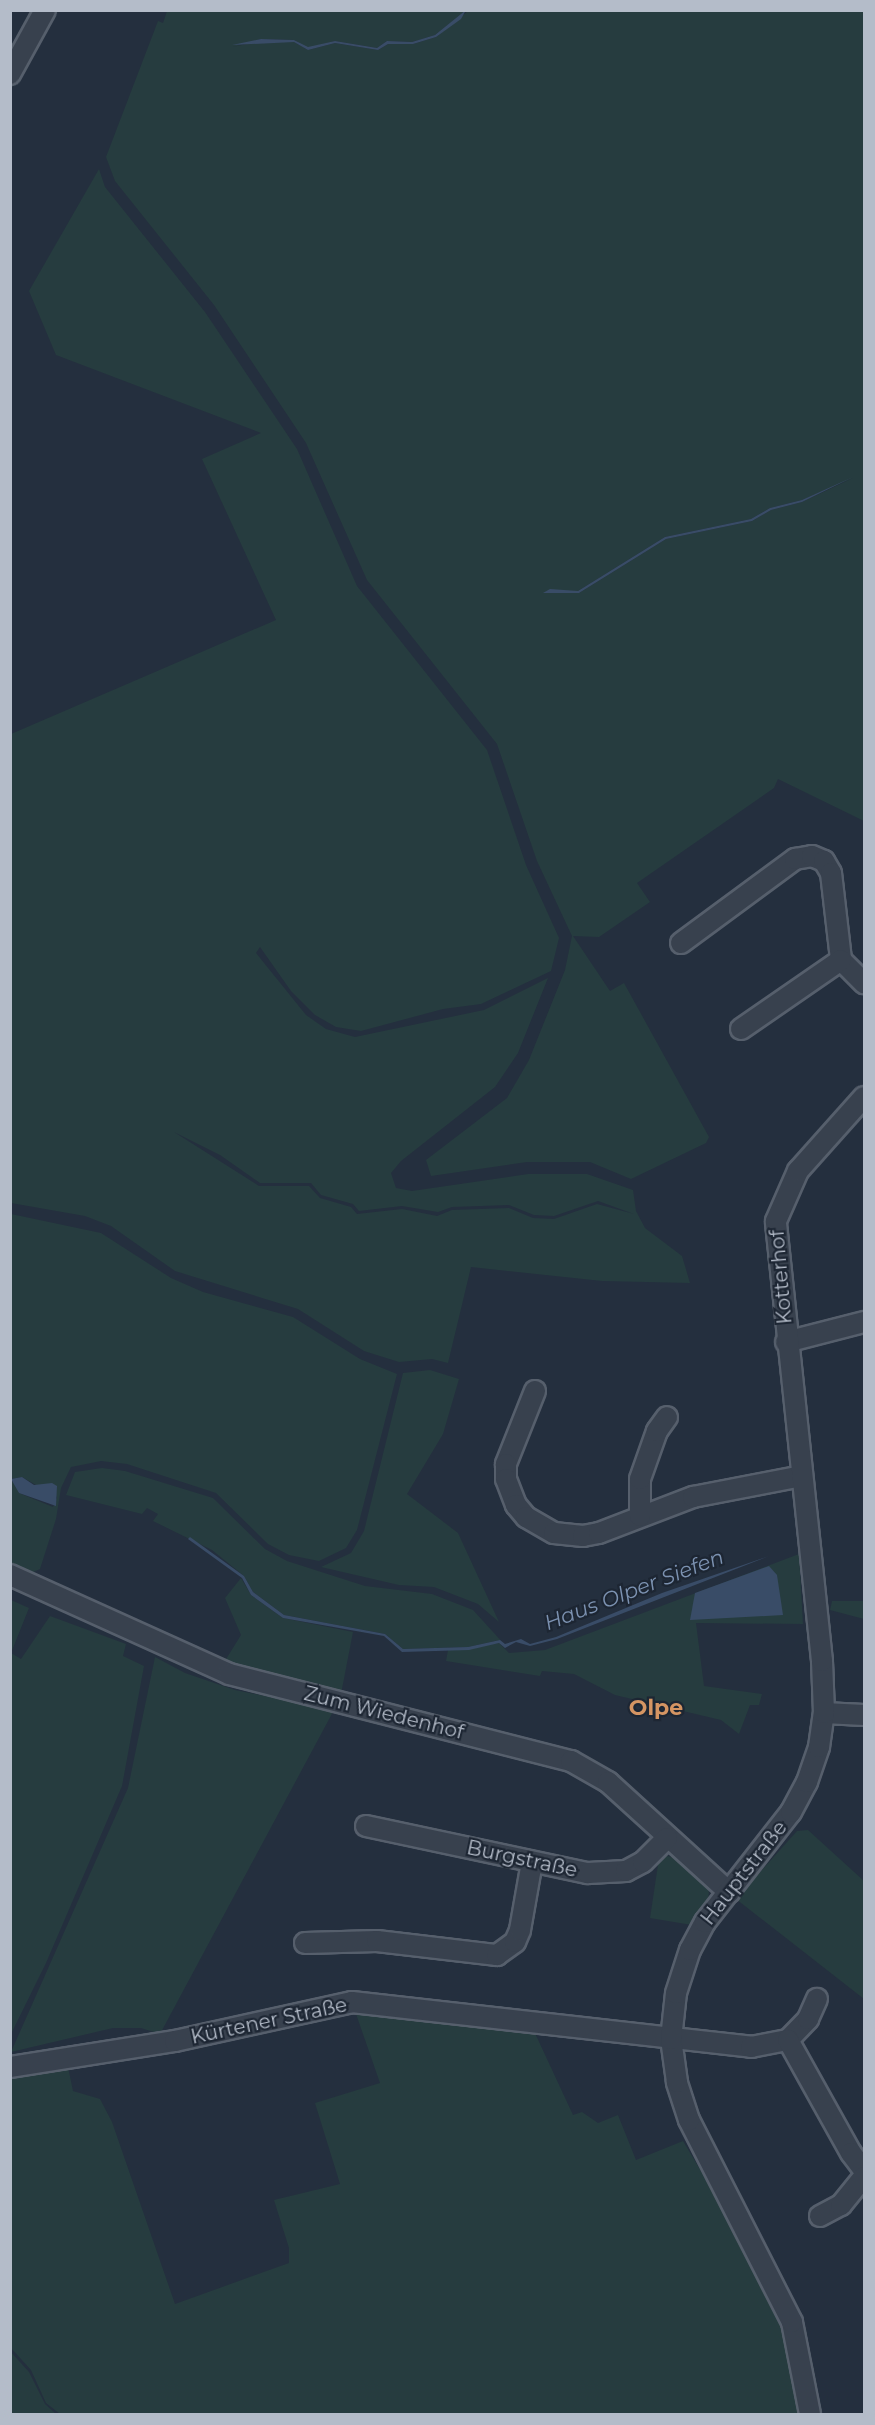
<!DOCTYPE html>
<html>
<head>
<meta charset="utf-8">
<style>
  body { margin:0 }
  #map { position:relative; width:875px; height:2425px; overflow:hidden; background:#242f3e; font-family:Montserrat,sans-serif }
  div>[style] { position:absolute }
  .green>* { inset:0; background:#263c3f }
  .water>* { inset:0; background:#394c67 }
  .roads { filter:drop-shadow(2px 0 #565f6c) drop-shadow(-2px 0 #565f6c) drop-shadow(0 2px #565f6c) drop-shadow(0 -2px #565f6c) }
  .minor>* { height:20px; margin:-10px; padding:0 10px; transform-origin:10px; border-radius:10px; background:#38414e }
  span { translate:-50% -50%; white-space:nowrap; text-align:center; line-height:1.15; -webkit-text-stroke:4.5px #1d2633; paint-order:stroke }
  .street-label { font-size:20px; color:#b4bcc9 }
  .water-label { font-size:21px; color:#7c92b1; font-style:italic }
  .quarter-label { font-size:22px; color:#d59563; font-weight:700 }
  .frame { position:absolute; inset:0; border:12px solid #b4bcc9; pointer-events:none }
</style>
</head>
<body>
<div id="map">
  <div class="green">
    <div style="clip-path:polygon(evenodd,167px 11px,466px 11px,435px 35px,412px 42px,387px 41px,377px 48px,335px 41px,308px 48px,294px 40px,261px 39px,233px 47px,261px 41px,294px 42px,308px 50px,335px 43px,378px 50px,388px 44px,413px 44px,436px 37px,468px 11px,864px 11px,864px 821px,778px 779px,774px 788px,637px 883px,650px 902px,599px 937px,573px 936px,610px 991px,624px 983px,709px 1137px,706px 1143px,631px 1179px,590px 1162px,527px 1162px,431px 1176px,426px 1160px,507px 1098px,529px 1060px,565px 970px,572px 936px,537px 861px,497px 744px,367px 580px,306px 443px,214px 305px,115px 181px,106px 157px,158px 21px,163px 23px,167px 11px,853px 478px,802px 502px,771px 510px,752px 521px,666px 539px,579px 593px,551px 591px,578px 591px,665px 537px,751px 519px,770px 508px,802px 500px,853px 478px)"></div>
    <div style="clip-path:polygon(evenodd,99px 169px,105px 187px,205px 312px,297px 449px,357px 586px,487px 750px,526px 865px,559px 938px,551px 971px,481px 1004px,443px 1009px,361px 1031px,336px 1027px,315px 1015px,291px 991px,260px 947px,256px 953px,306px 1015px,326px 1029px,355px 1037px,484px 1010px,548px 978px,518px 1053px,495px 1087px,401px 1161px,391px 1173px,396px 1188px,412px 1191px,528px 1174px,587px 1174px,633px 1190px,636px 1211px,645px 1228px,682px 1256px,690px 1283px,602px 1281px,471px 1267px,448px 1363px,432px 1359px,399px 1362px,364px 1351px,298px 1309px,175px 1271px,111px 1226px,85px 1216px,11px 1203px,11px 734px,276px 620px,202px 459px,261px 433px,56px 355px,29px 291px,99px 169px,174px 1132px,220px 1155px,260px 1183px,311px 1183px,321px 1195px,353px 1204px,359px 1211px,402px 1206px,438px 1212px,452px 1207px,509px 1205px,534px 1215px,554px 1216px,598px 1201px,634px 1214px,597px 1204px,554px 1219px,533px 1218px,509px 1208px,452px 1210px,437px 1216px,402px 1209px,357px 1214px,351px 1207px,320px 1198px,309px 1186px,259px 1186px,174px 1132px)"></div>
    <div style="clip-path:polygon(11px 1214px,101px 1233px,171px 1278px,203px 1292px,293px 1317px,360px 1359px,397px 1374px,357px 1530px,346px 1548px,319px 1561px,289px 1555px,268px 1544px,216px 1493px,127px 1464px,101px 1461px,71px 1467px,61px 1488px,56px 1519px,40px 1569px,31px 1573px,11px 1563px,10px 1481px,16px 1483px,19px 1493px,53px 1507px,57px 1497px,22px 1477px,11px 1479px)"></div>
    <div style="clip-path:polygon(430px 1370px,459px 1379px,443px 1434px,407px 1494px,458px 1533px,499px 1622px,478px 1604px,434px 1587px,399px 1585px,321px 1567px,351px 1553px,364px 1531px,403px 1373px)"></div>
    <div style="clip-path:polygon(102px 1468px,125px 1471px,213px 1498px,265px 1549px,287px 1561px,365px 1586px,432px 1594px,473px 1610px,504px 1644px,500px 1640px,468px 1647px,403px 1649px,385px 1634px,284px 1615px,253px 1592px,244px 1576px,212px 1550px,153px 1521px,158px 1514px,147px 1508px,142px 1514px,66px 1495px,75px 1472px)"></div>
    <div style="clip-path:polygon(799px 1554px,803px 1624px,696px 1623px,704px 1686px,762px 1694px,759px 1705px,750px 1705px,739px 1734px,721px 1720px,615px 1695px,574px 1674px,542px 1671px,540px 1676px,446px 1661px,448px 1650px,499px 1643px,509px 1653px,545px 1650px)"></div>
    <div style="clip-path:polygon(241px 1578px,251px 1595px,283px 1618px,353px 1632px,341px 1694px,223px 1664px,241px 1635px,225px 1598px)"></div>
    <div style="clip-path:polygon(11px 1600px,29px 1608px,11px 1653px,21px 1659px,50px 1616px,126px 1644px,123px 1656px,144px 1666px,122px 1786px,46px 1963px,11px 2034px)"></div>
    <div style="clip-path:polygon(832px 1601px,864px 1601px,864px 1619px,830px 1610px)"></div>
    <div style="clip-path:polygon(155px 1657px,185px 1673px,235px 1690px,334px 1710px,160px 2034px,141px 2028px,113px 2028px,11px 2052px,128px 1788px)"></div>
    <div style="clip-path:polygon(808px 1830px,864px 1881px,864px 1999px,736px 1899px,797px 1831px)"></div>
    <div style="clip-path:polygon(667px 1856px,678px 1859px,709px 1890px,708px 1902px,692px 1925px,650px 1918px,659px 1858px)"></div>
    <div style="clip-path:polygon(355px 2011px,534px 2031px,573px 2115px,582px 2112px,598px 2123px,618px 2115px,636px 2160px,683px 2141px,743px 2241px,785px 2323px,802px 2414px,60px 2414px,46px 2403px,31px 2370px,11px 2348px,10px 2076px,67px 2062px,73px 2091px,100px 2099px,112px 2122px,175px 2304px,289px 2263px,289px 2248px,274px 2200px,340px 2184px,315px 2103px,380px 2083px)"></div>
    <div style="clip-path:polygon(10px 2351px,29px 2372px,45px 2404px,56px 2414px,11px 2414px)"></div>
  </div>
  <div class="water">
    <div style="clip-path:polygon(466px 10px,461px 19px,436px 37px,413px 44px,388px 44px,378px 50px,335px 43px,308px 50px,294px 42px,232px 45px,261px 39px,294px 40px,308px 47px,335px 41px,377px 48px,387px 41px,412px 42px,435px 35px)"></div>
    <div style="clip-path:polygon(853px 477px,802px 502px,771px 510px,752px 521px,666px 539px,579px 593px,543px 593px,550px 589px,578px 591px,665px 537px,751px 519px,770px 508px,802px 500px)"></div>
    <div style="clip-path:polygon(22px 1477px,34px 1485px,52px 1483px,57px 1486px,56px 1506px,19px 1493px,11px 1479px)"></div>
    <div style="clip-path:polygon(190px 1537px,244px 1576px,253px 1592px,284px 1615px,385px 1634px,403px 1649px,468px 1647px,500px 1640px,505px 1644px,521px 1639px,530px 1644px,556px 1637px,662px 1593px,769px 1556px,557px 1639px,530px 1646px,516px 1642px,505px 1648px,499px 1643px,469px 1650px,402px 1652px,384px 1636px,283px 1618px,251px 1595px,242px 1578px,188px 1539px)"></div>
    <div style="clip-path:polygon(769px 1566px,777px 1575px,783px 1615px,690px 1620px,695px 1593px)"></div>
  </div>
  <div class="roads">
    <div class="minor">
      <div style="left:10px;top:74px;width:73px;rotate:-61.3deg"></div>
      <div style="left:681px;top:943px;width:142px;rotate:-36.4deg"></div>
      <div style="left:795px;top:859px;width:17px;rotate:-10deg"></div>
      <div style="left:812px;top:856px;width:13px;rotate:23deg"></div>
      <div style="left:824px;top:861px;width:14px;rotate:60deg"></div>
      <div style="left:831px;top:873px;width:88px;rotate:83.4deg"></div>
      <div style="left:841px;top:960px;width:33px;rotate:45deg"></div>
      <div style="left:741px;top:1029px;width:121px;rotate:-34.6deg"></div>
      <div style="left:786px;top:1342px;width:81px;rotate:-14.4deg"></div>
      <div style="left:535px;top:1391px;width:79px;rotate:111.7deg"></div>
      <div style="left:506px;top:1464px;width:15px;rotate:90deg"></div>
      <div style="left:506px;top:1479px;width:28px;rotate:69deg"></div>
      <div style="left:516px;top:1505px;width:16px;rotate:50deg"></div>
      <div style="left:526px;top:1517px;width:32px;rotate:30deg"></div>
      <div style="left:554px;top:1533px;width:29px;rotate:6deg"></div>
      <div style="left:583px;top:1536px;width:16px;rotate:-11deg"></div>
      <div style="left:599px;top:1533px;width:101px;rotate:-21deg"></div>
      <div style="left:693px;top:1497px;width:111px;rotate:-10.9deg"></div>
      <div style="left:640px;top:1516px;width:37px;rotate:-90deg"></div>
      <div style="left:640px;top:1479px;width:51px;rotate:-70.5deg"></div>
      <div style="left:657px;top:1431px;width:17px;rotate:-54deg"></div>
      <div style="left:10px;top:1575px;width:240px;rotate:24.3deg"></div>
      <div style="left:229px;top:1674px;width:353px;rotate:14.3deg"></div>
      <div style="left:571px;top:1761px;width:43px;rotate:29.6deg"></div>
      <div style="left:608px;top:1782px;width:164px;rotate:42.3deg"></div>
      <div style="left:824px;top:1713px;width:40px;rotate:2.9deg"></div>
      <div style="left:366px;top:1826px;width:227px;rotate:12deg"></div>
      <div style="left:588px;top:1873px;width:38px;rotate:-3deg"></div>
      <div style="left:626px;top:1871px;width:19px;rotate:-28deg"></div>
      <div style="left:643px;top:1862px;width:34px;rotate:-45deg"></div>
      <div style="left:305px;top:1943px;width:72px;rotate:-1.6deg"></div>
      <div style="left:377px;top:1941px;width:121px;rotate:6.7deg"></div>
      <div style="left:497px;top:1955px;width:22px;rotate:-36deg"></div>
      <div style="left:515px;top:1942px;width:13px;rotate:-67deg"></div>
      <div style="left:520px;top:1930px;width:69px;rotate:-80deg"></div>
      <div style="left:788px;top:2040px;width:29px;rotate:-46deg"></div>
      <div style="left:808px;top:2019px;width:22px;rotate:-66deg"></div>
      <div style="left:10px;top:2067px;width:167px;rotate:-9deg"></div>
      <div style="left:175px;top:2041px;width:181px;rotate:-12.4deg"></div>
      <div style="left:352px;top:2002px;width:402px;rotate:6.4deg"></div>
      <div style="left:751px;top:2047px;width:38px;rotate:-11deg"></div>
      <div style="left:788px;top:2040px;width:129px;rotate:60.9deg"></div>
      <div style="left:851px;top:2153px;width:21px;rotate:53deg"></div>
      <div style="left:820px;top:2216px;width:24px;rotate:-28deg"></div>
      <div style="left:841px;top:2205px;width:36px;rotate:-51deg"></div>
      <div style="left:810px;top:2414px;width:94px;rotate:-101.1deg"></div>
      <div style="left:792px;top:2322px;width:227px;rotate:-117deg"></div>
      <div style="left:689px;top:2120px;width:40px;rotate:-108deg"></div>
      <div style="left:677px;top:2082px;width:43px;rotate:-97.9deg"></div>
      <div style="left:671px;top:2039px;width:46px;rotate:-83.8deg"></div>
      <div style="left:676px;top:1993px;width:45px;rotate:-72deg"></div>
      <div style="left:690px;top:1950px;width:32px;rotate:-62deg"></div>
      <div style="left:705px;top:1922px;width:140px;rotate:-52deg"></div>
      <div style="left:791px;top:1812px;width:34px;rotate:-62deg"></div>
      <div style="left:807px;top:1782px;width:37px;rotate:-71deg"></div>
      <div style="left:819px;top:1747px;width:34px;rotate:-82deg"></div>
      <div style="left:824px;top:1713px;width:52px;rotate:-92.2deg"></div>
      <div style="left:822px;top:1661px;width:442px;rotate:-96deg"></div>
      <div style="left:776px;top:1221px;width:55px;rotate:-66.3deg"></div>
      <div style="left:798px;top:1171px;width:99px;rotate:-48.3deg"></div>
    </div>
  </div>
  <div class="street-label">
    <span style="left:781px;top:1277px;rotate:-95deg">Kotterhof</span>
    <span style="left:384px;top:1713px;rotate:14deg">Zum Wiedenhof</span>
    <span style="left:522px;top:1859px;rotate:12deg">Burgstraße</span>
    <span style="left:744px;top:1873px;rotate:-52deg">Hauptstraße</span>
    <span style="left:269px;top:2021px;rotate:-12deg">Kürtener Straße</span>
  </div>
  <div class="water-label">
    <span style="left:634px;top:1590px;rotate:-21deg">Haus Olper Siefen</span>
  </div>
  <div class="quarter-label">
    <span style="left:656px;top:1708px">Olpe</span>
  </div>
  <div class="frame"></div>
</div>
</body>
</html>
